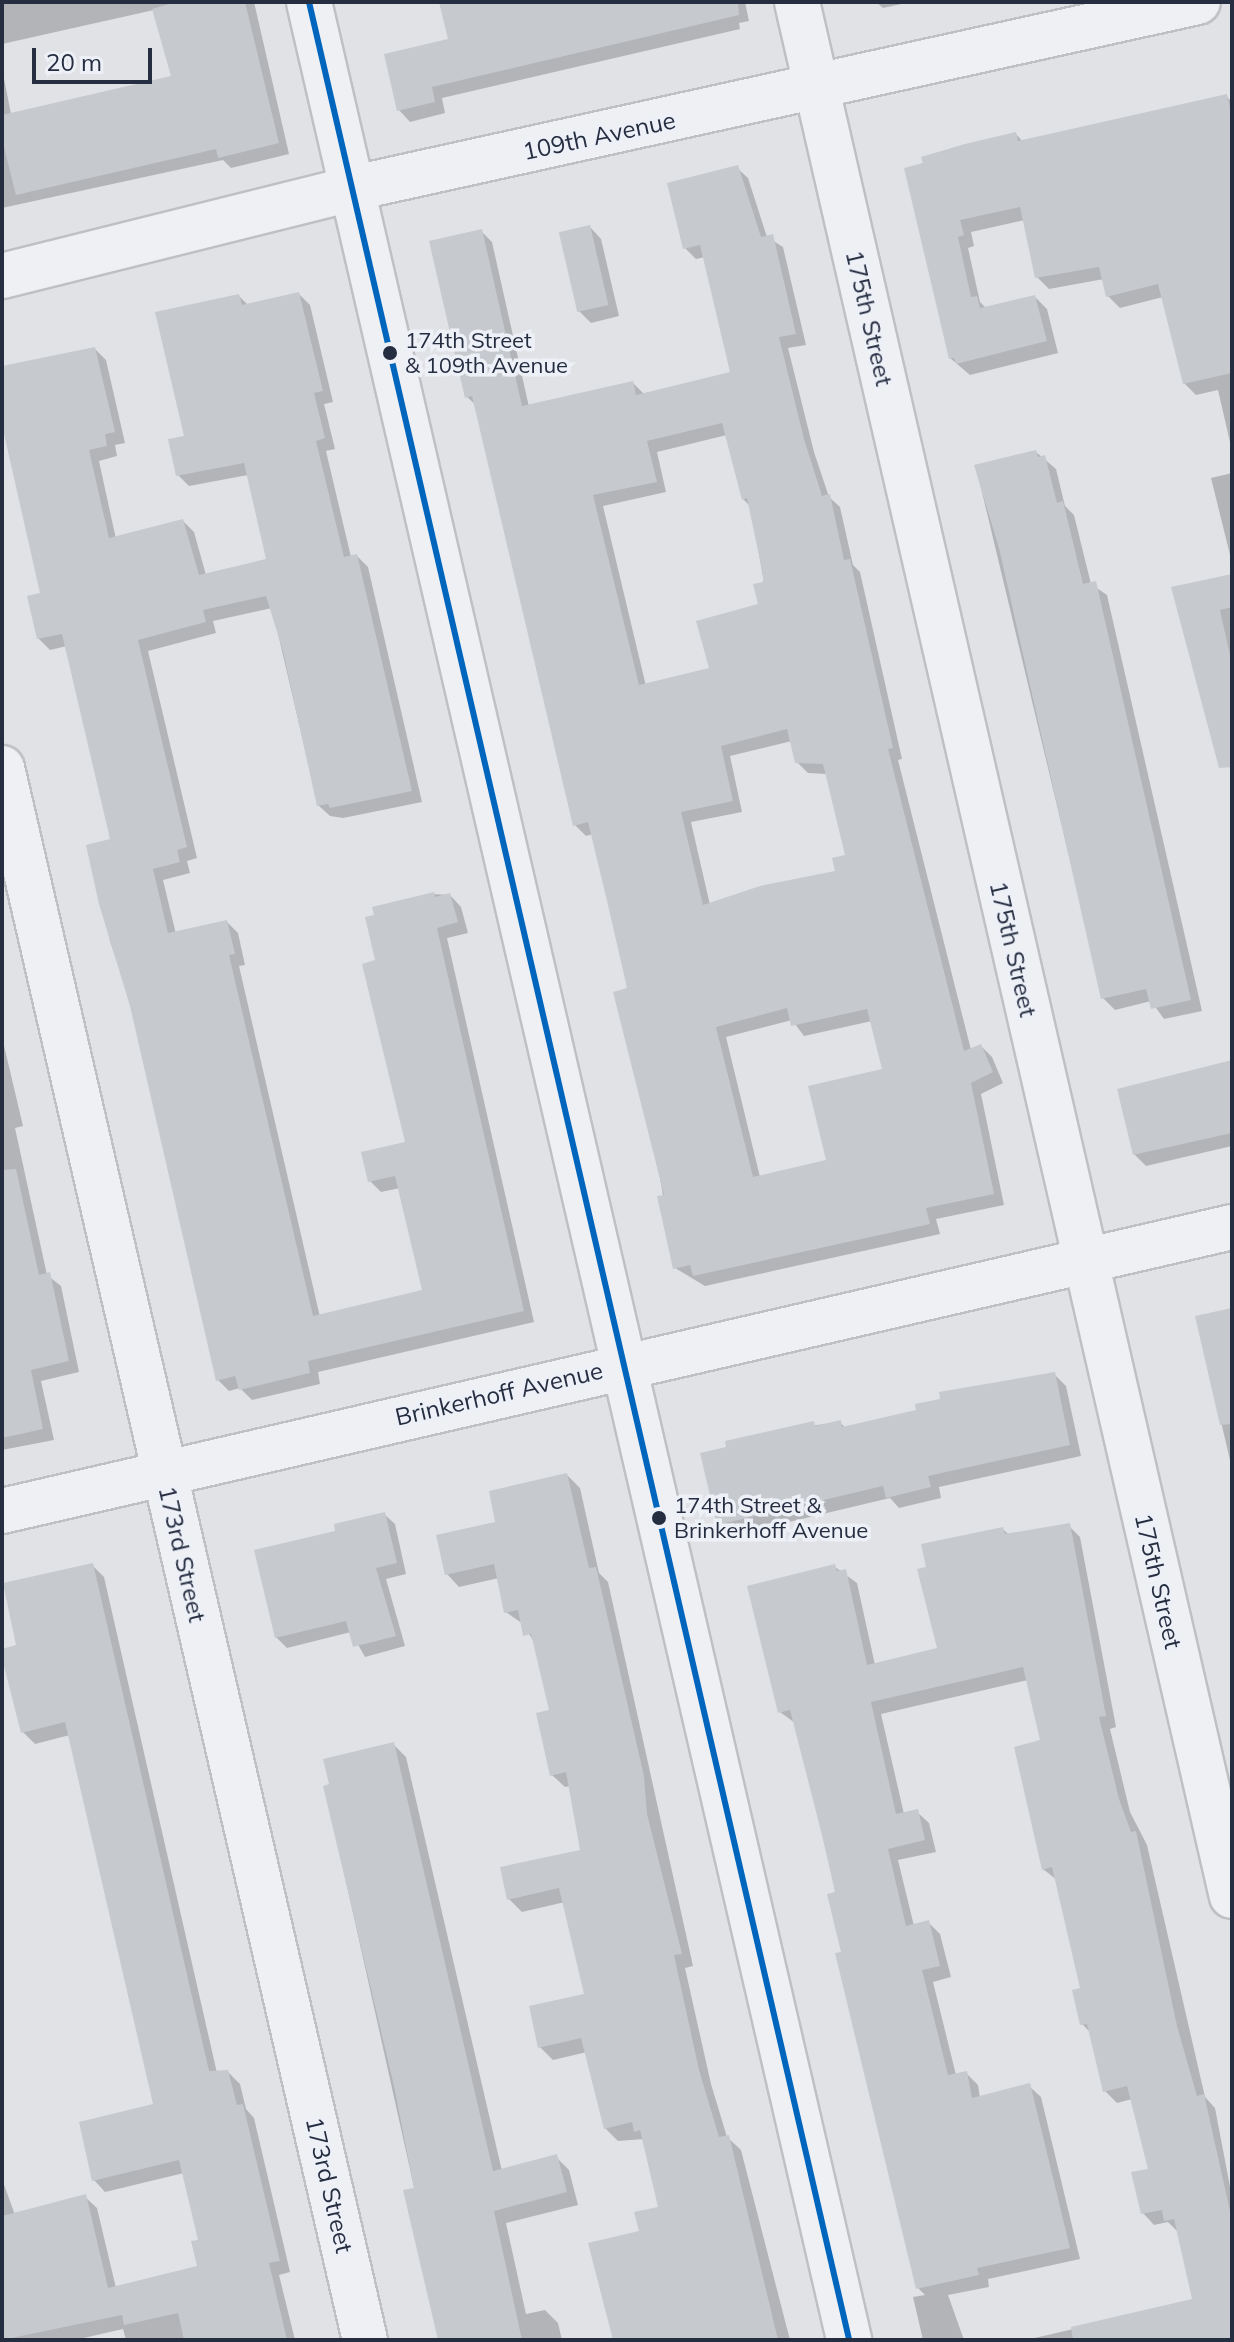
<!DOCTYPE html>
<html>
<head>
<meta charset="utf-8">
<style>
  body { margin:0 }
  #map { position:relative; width:1234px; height:2342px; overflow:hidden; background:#e0e2e6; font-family:Mulish,sans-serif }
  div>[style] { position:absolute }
  .shadow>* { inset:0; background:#0003 }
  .building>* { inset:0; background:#c6c9cd; transform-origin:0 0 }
  .roads { filter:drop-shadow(2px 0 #bec0c4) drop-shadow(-2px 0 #bec0c4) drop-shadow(0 2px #bec0c4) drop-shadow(0 -2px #bec0c4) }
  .minor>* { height:44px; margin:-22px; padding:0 22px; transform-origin:22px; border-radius:22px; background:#eff0f3 }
  .bus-1>* { height:6px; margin:-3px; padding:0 3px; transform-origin:3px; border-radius:3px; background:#0065bd }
  .dots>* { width:22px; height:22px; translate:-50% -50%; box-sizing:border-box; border:4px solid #edf0f6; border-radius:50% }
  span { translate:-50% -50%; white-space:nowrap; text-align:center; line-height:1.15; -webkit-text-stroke:7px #edf0f6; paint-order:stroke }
  .bus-label { font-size:22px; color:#252d41 }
  .left { translate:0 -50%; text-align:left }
  .street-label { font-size:24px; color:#252d41 }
  .frame { position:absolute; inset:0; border:4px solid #252d41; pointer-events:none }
  .scale { position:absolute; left:32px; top:48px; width:120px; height:36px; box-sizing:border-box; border:4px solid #252d41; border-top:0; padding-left:10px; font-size:24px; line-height:28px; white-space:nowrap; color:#252d41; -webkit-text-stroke:6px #edf0f6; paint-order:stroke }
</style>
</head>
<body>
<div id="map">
  <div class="shadow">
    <div style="clip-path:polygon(2px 2px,254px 2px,289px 154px,231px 168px,223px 160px,2px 208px,2px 68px,11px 114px,173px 77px,154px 10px,2px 44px)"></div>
    <div style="clip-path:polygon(445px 2px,745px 2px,749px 21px,739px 23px,740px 29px,442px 98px,445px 113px,410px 122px,399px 110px,450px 41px)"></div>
    <div style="clip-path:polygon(876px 2px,911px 2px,883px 8px)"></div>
    <div style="clip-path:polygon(1226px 96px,1232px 102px,1232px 451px,1218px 390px,1196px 395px,1184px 383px,1163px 297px,1120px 308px,1108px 296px,1104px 279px,1049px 289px,1037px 277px,1025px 220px,971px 232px,974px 246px,968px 248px,980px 302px,987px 309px,1035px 297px,1047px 309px,1058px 353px,970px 375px,950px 358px,907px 169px,1016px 134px,1023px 142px)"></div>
    <div style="clip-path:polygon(evenodd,737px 168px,748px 178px,767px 237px,783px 247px,806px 345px,788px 348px,814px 452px,829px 497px,840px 507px,853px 565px,860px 572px,902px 759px,898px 760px,971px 1050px,981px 1046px,992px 1057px,1003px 1083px,981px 1094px,1004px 1205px,936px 1219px,940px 1234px,705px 1286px,675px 1268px,629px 990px,593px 834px,586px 836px,575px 825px,477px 406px,467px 397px,481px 231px,492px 242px,529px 407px,633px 383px,645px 395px,732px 374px,705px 257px,696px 259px,685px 248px,737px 168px,727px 435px,743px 499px,751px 507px,764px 583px,760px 606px,712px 669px,646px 686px,603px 506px,666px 492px,657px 452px,727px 435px,737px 168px,792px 741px,797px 762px,808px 773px,827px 774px,848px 856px,838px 872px,710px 905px,691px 822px,742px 812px,730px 756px,792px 741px,737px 168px,792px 1020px,804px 1036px,872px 1021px,884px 1071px,828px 1162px,760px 1177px,726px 1037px,792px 1020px)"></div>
    <div style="clip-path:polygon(590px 227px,601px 239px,619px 316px,591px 323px,579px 311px)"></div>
    <div style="clip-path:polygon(299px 294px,310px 305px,333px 402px,324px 404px,335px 449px,326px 451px,351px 557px,357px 556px,368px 567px,422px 802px,343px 818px,330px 816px,318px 805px,272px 608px,213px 621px,216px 633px,148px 651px,197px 858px,187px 861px,190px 873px,163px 880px,176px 934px,227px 922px,238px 933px,245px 965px,239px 966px,320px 1317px,424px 1292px,400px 1188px,381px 1192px,370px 1181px,407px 1144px,378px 962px,433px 894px,450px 895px,461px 907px,468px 933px,447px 938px,534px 1322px,318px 1372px,320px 1384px,252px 1400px,240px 1388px,229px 1391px,218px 1380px,132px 1005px,110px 941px,89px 846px,112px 841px,67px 646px,50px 650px,38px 638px,43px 595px,2px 411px,2px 368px,95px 349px,106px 360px,125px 443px,115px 445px,117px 456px,99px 461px,116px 539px,183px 521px,194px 532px,206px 575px,268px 560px,248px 475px,189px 486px,178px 475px,239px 296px,249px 306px)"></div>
    <div style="clip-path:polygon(1036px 452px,1056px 469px,1065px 506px,1074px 515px,1091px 584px,1107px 595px,1202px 1011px,1164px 1019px,1151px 1001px,1115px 1010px,1103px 998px,976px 467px)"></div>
    <div style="clip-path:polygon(1232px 473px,1232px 563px,1211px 478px)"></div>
    <div style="clip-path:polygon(1232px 576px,1232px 755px,1173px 589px)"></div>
    <div style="clip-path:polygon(2px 1037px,23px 1126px,15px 1128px,47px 1275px,61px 1286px,79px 1372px,41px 1381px,54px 1440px,2px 1450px)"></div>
    <div style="clip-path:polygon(1232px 1062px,1232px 1146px,1146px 1166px,1134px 1154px)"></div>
    <div style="clip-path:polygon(1232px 1310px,1232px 1469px,1197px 1318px)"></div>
    <div style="clip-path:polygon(1054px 1374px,1066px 1386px,1081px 1456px,939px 1487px,941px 1498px,899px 1508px,890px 1498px,730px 1536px,718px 1524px,780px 1430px,840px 1422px,846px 1429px)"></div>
    <div style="clip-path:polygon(567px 1475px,580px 1488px,599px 1573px,608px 1582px,693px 1966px,685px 1968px,711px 2084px,727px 2137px,741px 2150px,790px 2340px,615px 2340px,642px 2233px,660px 2208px,644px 2139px,618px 2141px,605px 2128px,587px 2052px,553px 2060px,540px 2047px,586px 1996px,565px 1902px,522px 1912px,509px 1899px,582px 1851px,571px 1786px,565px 1787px,552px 1775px,552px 1712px,536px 1645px,523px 1624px,506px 1612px,499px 1578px,459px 1587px,447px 1574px,498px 1523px)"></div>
    <div style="clip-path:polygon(384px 1514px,395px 1524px,406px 1574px,386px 1579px,405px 1646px,365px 1657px,351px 1632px,287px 1648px,276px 1637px,338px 1532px)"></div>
    <div style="clip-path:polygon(1069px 1526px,1080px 1537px,1116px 1727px,1110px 1729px,1130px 1812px,1147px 1845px,1205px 2097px,1215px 2108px,1232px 2197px,1232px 2340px,1026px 2340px,1194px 2301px,1178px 2232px,1168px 2222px,1154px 2225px,1143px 2213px,1150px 2170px,1132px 2099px,1117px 2103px,1105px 2091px,1092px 2034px,1082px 2024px,1082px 1990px,1057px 1880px,1043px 1869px,1043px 1741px,1028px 1680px,881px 1714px,904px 1814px,917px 1812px,929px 1823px,936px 1852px,898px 1860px,914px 1926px,928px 1922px,940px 1934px,951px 1977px,933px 1982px,956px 2075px,966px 2073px,978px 2085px,980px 2098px,1029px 2086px,1041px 2097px,1080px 2259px,988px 2279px,989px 2287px,948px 2295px,964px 2340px,923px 2340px,913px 2297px,925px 2295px,918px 2288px,837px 1894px,795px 1723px,780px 1712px,835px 1567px,857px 1583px,875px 1665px,939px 1650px,928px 1568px,1003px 1529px,1009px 1535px)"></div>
    <div style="clip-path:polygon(92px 1565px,104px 1577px,217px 2073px,228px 2072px,240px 2084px,246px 2109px,254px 2118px,290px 2272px,279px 2275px,295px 2340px,126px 2340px,123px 2329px,75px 2340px,2px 2340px,2px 2179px,15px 2215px,85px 2197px,97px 2208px,116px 2288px,200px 2268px,200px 2241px,184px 2173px,105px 2192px,94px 2180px,156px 2105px,70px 1735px,35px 1744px,23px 1732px,19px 1647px)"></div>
    <div style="clip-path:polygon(393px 1744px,406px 1757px,502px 2171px,556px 2157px,569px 2170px,578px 2205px,506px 2223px,526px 2314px,545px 2310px,558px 2323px,562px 2340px,448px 2340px,325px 1787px)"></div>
  </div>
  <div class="building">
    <div style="clip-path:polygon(176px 2px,245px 2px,279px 143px,218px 158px,216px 149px,16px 195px,2px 139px,2px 115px,171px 76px,152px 9px)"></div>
    <div style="clip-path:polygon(439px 2px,738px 2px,739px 15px,432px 87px,435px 102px,397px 111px,384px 54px,448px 39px)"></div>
    <div style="clip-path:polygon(1227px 94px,1232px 116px,1232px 373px,1183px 384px,1158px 284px,1106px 297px,1099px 267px,1035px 278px,1020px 207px,960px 220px,964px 235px,958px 237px,971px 297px,977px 296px,980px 308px,1035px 295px,1047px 341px,956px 364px,954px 358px,949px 359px,904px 168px,923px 163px,921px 157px,965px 144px,1016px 132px,1018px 141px)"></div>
    <div style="clip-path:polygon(evenodd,738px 165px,761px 237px,773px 234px,796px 334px,779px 337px,804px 439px,822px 496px,830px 494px,844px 560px,850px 559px,893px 748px,888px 749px,964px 1051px,981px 1044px,993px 1072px,971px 1083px,994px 1194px,926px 1208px,930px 1224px,693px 1276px,690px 1265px,673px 1269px,657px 1196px,664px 1195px,613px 992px,627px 988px,608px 905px,588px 822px,573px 826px,472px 396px,465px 398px,429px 241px,482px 229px,522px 406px,633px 381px,636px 395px,730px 372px,700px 245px,683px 249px,667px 183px,738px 165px,722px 423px,742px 500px,747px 498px,763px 575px,763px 582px,753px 584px,758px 604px,696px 621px,709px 668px,639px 685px,593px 495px,657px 482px,647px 441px,722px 423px,738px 165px,787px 729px,795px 763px,823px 764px,845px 855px,832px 858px,835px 871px,760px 886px,703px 905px,681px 812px,733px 801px,721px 746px,787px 729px,738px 165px,787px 1008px,791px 1026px,867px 1009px,882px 1069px,808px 1086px,826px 1160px,753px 1177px,716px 1027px,787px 1008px)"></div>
    <div style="left:590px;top:225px;width:82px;height:32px;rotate:77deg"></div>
    <div style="clip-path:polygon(299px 292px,323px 391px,314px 393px,325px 438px,316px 441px,344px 557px,357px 554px,412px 791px,330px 808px,328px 804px,317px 806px,283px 651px,266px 596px,203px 610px,206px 622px,138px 640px,187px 847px,177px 850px,180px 862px,153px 869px,168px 933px,227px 920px,235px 954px,229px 955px,313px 1316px,422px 1290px,395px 1176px,368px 1182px,361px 1152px,405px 1142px,362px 964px,375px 960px,365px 917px,374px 915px,372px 907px,434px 892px,435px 897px,450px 893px,458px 922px,437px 928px,524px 1311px,308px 1361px,310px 1373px,239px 1390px,235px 1376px,216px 1381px,130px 1006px,99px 904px,86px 845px,110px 839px,62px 634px,37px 639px,27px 596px,40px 593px,2px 425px,2px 366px,95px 347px,115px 432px,105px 434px,107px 446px,89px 450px,109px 538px,183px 519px,199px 575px,266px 559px,244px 463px,176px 476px,168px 439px,184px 436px,155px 312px,239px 294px,242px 305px)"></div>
    <div style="clip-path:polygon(1036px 450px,1038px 457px,1045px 455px,1057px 503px,1063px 501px,1083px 584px,1096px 581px,1191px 1000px,1151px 1009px,1146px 989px,1101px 999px,999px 548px,974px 465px)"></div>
    <div style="clip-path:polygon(1232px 574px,1232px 607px,1220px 610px,1232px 664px,1232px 767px,1219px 768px,1171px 587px)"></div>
    <div style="clip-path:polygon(1232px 1060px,1232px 1133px,1133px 1155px,1117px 1089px)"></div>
    <div style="clip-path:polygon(16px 1169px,39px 1275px,50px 1272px,69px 1361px,31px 1370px,43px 1429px,2px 1438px,2px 1170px)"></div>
    <div style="clip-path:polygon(1232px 1308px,1232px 1424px,1220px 1425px,1195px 1316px)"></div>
    <div style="clip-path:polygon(1055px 1372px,1070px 1445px,928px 1476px,931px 1487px,886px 1498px,883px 1486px,717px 1525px,700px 1453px,726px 1447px,725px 1441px,814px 1421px,815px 1426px,841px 1420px,842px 1427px,916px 1410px,915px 1404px,940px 1399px,939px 1392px)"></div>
    <div style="clip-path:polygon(567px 1473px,589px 1568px,596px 1567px,644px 1776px,647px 1814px,682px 1954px,674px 1955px,699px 2070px,719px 2137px,729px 2135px,778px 2340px,613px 2340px,588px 2243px,639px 2231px,634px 2212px,658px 2207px,640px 2130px,634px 2132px,632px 2122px,604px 2129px,581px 2038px,538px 2048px,529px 2006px,584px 1994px,559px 1888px,507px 1900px,500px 1867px,580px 1850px,566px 1772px,550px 1776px,536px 1713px,549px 1710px,531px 1634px,523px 1636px,518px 1610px,504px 1613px,494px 1564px,445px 1575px,436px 1535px,495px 1522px,489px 1491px)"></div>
    <div style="clip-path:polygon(385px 1512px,397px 1563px,376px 1568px,396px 1636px,353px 1647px,346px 1621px,275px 1638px,254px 1550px,335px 1531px,334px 1524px)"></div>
    <div style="clip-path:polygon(1070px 1523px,1106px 1716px,1099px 1717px,1119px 1799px,1131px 1832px,1136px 1831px,1177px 2026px,1197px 2096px,1204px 2094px,1232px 2220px,1232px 2340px,1073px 2340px,1071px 2327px,1192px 2299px,1174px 2219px,1164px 2221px,1162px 2210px,1141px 2214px,1131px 2172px,1148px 2169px,1127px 2086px,1103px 2092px,1087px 2024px,1080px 2025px,1072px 1990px,1080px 1988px,1052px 1867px,1042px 1870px,1014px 1747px,1040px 1740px,1023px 1667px,871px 1702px,896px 1814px,918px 1809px,925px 1840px,888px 1849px,906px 1926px,929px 1920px,940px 1966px,922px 1970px,948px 2075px,967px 2071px,972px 2098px,1030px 2083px,1070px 2248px,977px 2268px,979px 2275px,916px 2289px,835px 1953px,841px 1952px,827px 1894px,835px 1892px,822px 1835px,790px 1710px,778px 1713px,747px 1586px,835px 1564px,837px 1571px,846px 1569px,867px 1665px,937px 1648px,917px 1569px,926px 1567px,921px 1544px,1003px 1527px,1005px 1534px)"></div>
    <div style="clip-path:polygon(93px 1563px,209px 2071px,228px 2070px,237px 2105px,243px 2104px,280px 2261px,269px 2263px,287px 2340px,184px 2340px,178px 2313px,124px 2325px,122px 2315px,2px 2340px,2px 2216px,86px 2194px,108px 2288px,197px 2266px,191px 2241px,198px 2240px,179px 2160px,92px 2181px,79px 2122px,153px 2104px,65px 1722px,21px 1733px,2px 1658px,2px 1649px,16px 1645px,3px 1583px)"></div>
    <div style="clip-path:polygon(394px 1742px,493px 2171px,557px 2154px,567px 2192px,494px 2211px,522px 2340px,438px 2340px,403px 2190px,414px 2188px,394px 2086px,323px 1786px,329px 1784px,323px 1759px)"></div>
  </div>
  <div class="roads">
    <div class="minor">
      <div style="left:309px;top:2px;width:2400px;rotate:76.99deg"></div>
      <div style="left:797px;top:2px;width:1943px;rotate:77.07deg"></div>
      <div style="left:2px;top:276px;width:363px;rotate:-14deg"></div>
      <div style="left:354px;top:188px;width:864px;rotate:-12.43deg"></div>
      <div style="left:2px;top:768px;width:1613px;rotate:77deg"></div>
      <div style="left:2px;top:1511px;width:1262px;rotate:-13deg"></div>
    </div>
  </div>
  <div class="bus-1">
    <div style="left:309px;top:2px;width:2400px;rotate:76.99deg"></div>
  </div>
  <div class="dots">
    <div style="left:390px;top:353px;background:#252d41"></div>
    <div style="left:659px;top:1518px;background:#252d41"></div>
  </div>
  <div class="bus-label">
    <span class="left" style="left:405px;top:353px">174th Street<br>&amp; 109th Avenue</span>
    <span class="left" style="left:674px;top:1518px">174th Street &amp;<br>Brinkerhoff Avenue</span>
  </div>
  <div class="street-label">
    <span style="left:599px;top:136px;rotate:-12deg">109th Avenue</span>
    <span style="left:869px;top:318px;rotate:77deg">175th Street</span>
    <span style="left:1013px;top:949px;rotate:77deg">175th Street</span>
    <span style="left:499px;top:1394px;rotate:-13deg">Brinkerhoff Avenue</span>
    <span style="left:182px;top:1554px;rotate:77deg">173rd Street</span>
    <span style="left:1158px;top:1581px;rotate:77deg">175th Street</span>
    <span style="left:329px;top:2185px;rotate:77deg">173rd Street</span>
  </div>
  <div class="frame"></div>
  <div class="scale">20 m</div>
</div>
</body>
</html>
